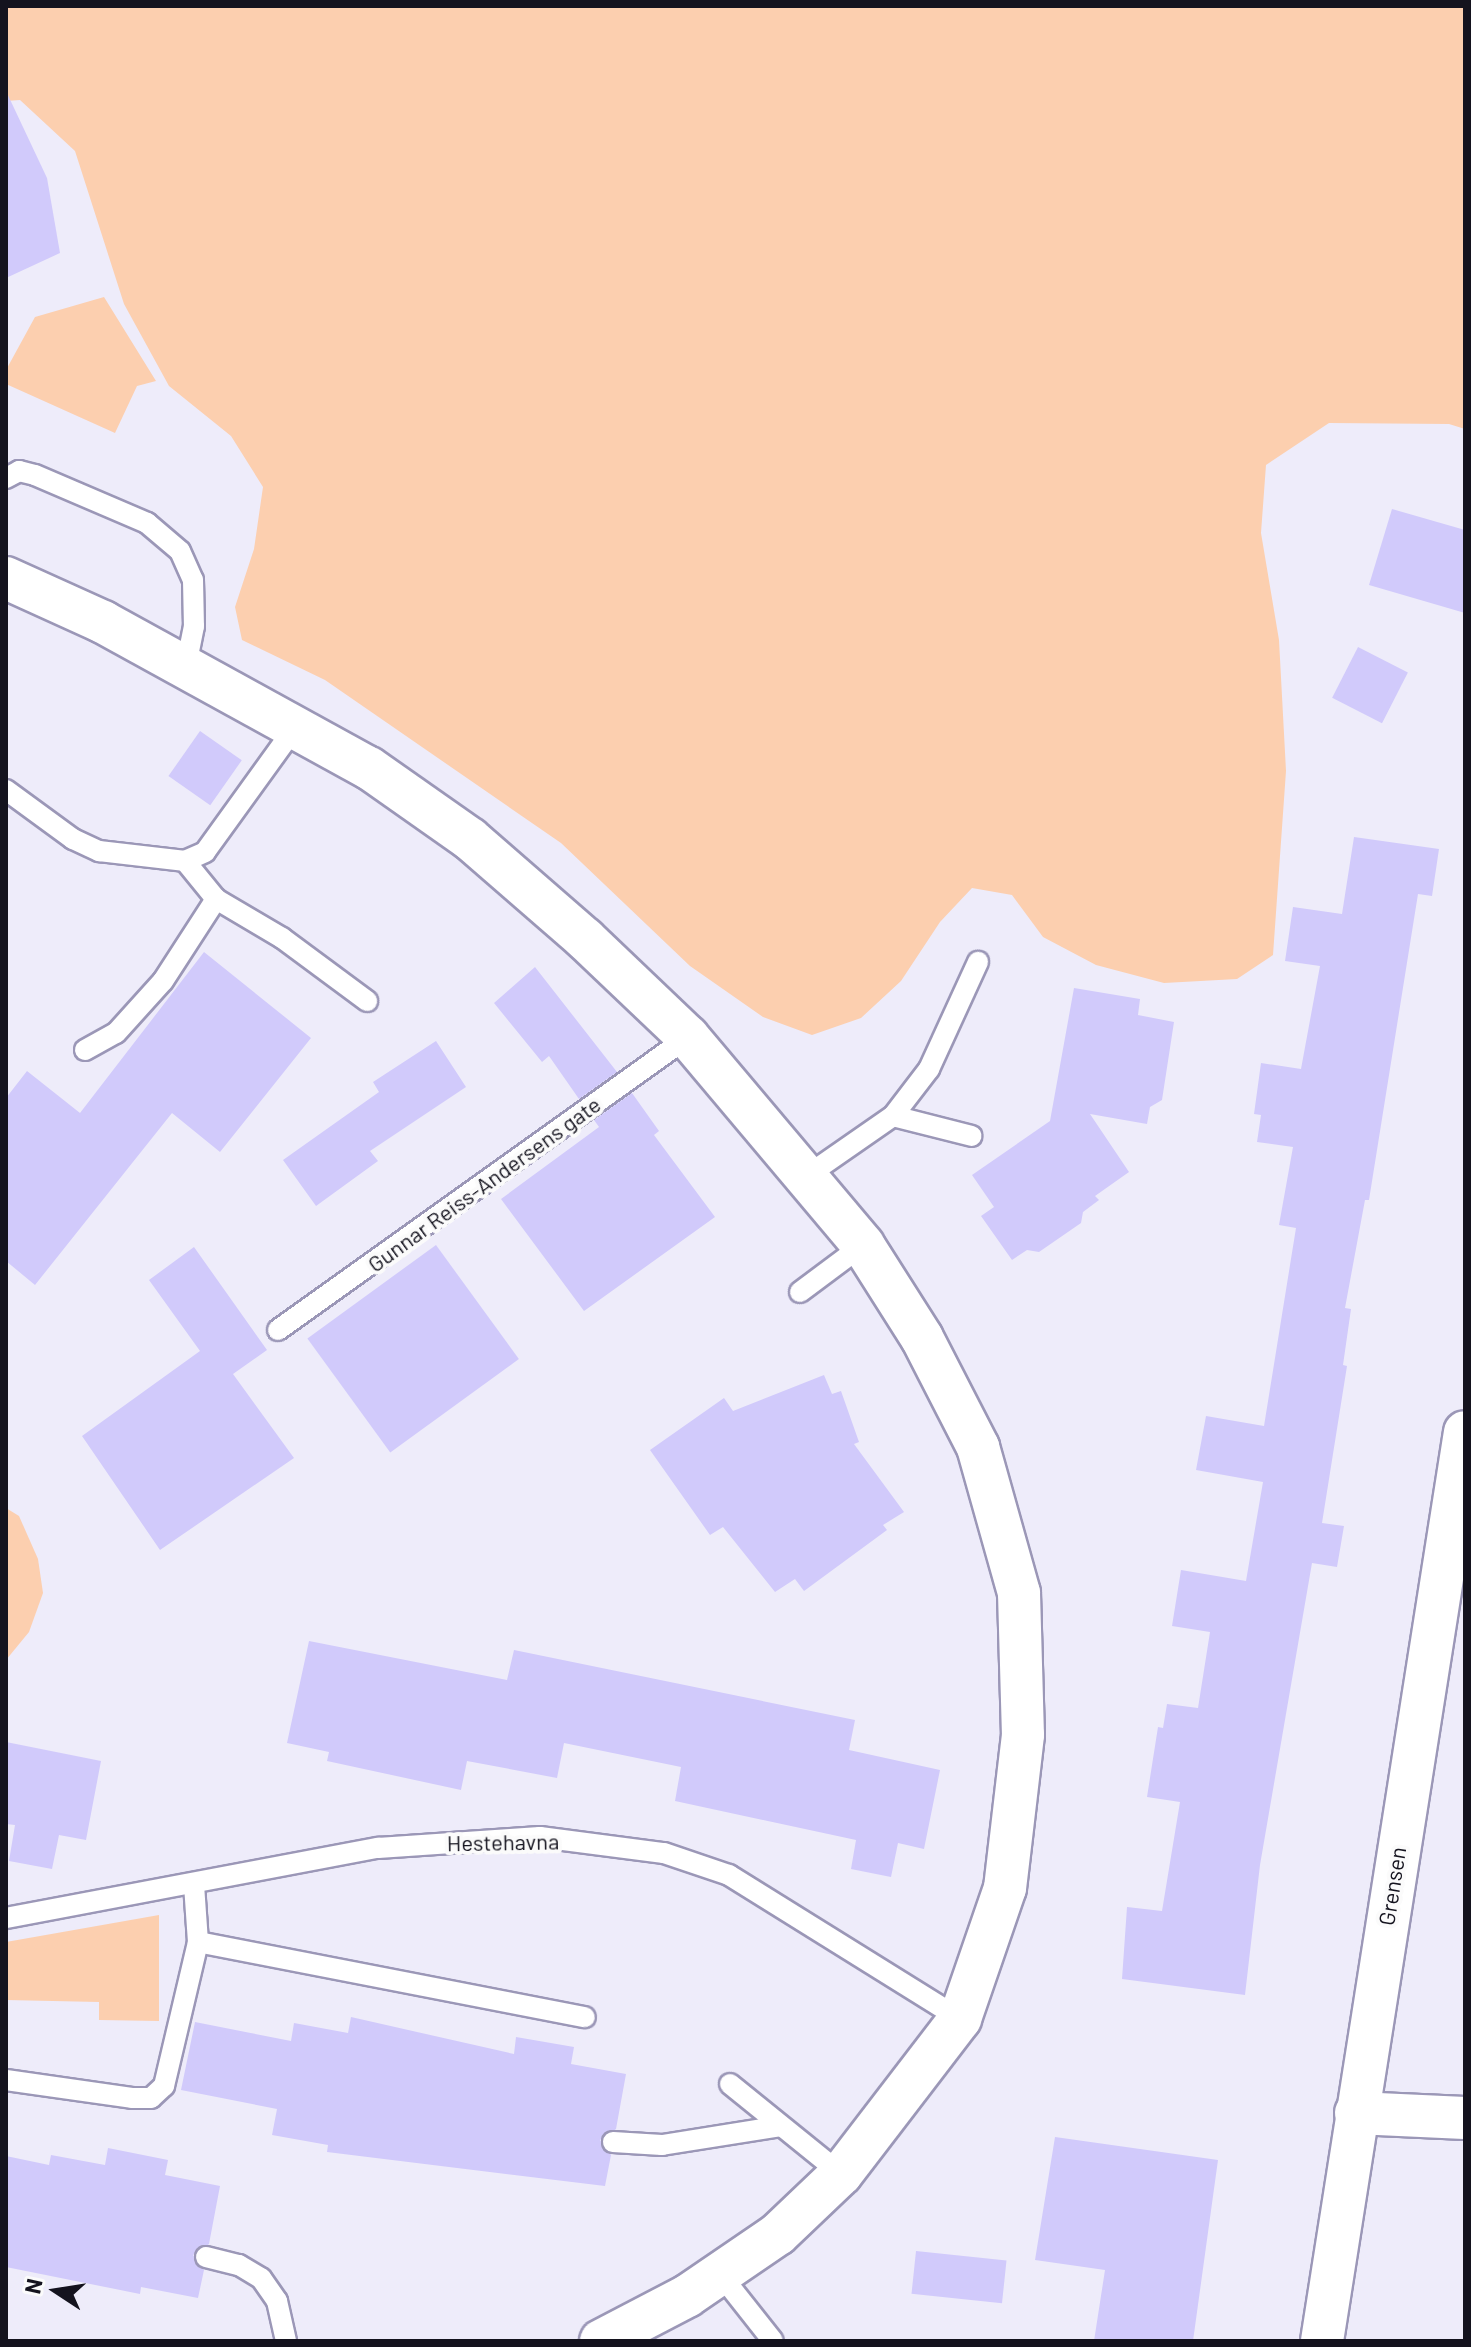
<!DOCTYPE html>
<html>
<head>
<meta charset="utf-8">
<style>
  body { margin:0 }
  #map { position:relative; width:1471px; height:2347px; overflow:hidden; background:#eeecfa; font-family:Barlow,sans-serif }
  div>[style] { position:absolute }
  .green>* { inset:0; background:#fccfaf }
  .building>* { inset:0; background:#d1cafb; transform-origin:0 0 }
  .roads { filter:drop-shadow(2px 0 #9b97b7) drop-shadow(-2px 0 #9b97b7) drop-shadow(0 2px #9b97b7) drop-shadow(0 -2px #9b97b7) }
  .lane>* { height:20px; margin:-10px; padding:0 10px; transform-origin:10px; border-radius:10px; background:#fff }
  .street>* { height:42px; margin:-21px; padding:0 21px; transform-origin:21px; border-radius:21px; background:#fff }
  span { translate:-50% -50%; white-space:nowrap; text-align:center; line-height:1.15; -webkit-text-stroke:8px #fbfbfb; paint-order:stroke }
  .street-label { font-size:22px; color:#14131e }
  .frame { position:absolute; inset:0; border:8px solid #14131e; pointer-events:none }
  .north { position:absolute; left:16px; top:2251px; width:80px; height:80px; -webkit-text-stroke:6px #fbfbfb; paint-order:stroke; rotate:282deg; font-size:22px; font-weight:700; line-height:32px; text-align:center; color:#14131e }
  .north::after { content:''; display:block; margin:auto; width:28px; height:36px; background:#14131e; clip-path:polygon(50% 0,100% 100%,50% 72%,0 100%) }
</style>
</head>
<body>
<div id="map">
  <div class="green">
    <div style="clip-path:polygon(6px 6px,1465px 6px,1465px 429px,1449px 424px,1329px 423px,1266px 465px,1261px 533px,1279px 640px,1286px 771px,1273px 955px,1237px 979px,1164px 983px,1096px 965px,1043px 937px,1012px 895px,972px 888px,940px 922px,901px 981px,861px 1018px,812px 1035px,763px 1017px,690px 966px,561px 843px,325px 680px,242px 640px,235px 607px,254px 549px,263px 487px,231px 436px,169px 386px,124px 304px,75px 151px,20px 100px,6px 101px)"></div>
    <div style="clip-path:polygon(104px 297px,156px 381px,137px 386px,115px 433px,6px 384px,6px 370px,35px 317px)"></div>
    <div style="clip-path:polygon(6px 1508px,19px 1516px,38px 1559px,43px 1593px,29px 1632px,6px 1660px)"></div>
    <div style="clip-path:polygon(159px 1915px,159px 2021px,99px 2020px,99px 2002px,6px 2000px,6px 1942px)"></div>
  </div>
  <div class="building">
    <div style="clip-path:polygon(6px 91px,47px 178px,60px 253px,6px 278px)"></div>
    <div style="clip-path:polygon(1392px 509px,1465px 530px,1465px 613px,1369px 585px)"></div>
    <div style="left:1358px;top:647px;width:56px;height:57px;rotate:27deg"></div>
    <div style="left:200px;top:731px;width:51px;height:55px;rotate:35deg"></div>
    <div style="clip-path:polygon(1354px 837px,1439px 849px,1432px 896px,1418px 894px,1369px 1200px,1365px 1200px,1345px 1308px,1351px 1309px,1343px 1365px,1347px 1366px,1322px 1523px,1344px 1526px,1337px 1567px,1312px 1563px,1260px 1865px,1245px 1995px,1122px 1979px,1127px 1907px,1162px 1911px,1180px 1802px,1147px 1797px,1158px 1727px,1163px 1728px,1167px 1704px,1198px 1708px,1210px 1632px,1172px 1626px,1181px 1570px,1246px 1581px,1263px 1482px,1196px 1470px,1206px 1416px,1264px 1426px,1296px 1228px,1279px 1225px,1293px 1147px,1257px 1142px,1261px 1115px,1254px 1114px,1261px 1063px,1301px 1069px,1320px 966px,1285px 961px,1293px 907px,1342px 914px)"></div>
    <div style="clip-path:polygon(204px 952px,311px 1038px,220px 1152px,172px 1113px,35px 1285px,6px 1261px,6px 1098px,27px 1071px,80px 1113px)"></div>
    <div style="clip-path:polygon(535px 967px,617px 1072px,579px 1099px,549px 1056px,542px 1062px,494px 1003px)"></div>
    <div style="clip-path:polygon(1074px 988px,1140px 999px,1138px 1015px,1174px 1022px,1162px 1100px,1150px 1107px,1147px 1124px,1090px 1114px,1129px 1172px,1095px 1196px,1099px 1200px,1083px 1212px,1081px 1223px,1039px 1252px,1027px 1250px,1012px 1260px,981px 1216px,994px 1207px,972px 1175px,1050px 1121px)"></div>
    <div style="clip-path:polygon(436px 1041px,466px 1087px,370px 1151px,378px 1161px,316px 1206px,283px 1160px,379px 1092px,373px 1082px)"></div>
    <div style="clip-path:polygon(632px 1093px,659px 1131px,654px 1135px,715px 1217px,584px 1311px,501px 1199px,599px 1127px,594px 1120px)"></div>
    <div style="left:436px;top:1245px;width:141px;height:159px;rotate:54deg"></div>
    <div style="clip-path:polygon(194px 1247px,267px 1350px,233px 1374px,294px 1458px,160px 1550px,82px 1436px,200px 1351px,149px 1280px)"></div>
    <div style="clip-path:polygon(824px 1375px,832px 1394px,841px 1391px,859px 1442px,854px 1444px,904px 1512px,883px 1525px,887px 1530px,804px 1591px,795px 1579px,775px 1592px,723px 1527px,710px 1535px,650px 1450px,724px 1398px,733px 1411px)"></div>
    <div style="clip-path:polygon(309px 1641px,507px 1680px,514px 1650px,855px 1720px,849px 1750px,940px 1770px,924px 1849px,898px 1843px,891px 1877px,851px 1869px,856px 1840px,675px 1801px,681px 1767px,564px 1743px,557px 1778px,467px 1761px,461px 1790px,327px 1761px,329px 1752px,287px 1743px)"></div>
    <div style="clip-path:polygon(6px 1742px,101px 1761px,86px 1840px,59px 1835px,52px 1869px,9px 1861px,15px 1825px,6px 1824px)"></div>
    <div style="clip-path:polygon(351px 2017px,514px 2054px,516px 2037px,574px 2047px,571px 2064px,626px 2074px,616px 2129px,600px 2140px,611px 2155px,605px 2186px,327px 2152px,328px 2145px,272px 2135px,277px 2109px,181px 2090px,195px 2022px,291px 2041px,294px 2023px,348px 2033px)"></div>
    <div style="clip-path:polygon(1055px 2137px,1218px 2160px,1193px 2341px,1094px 2341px,1105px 2270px,1035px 2260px)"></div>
    <div style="clip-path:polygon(108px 2148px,168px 2160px,165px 2175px,220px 2186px,209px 2244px,193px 2255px,204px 2270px,198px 2298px,141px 2287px,140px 2294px,6px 2267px,6px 2156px,49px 2165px,51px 2155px,105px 2165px)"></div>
    <div style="left:916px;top:2251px;width:91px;height:43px;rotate:6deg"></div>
  </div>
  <div class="roads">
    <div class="lane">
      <div style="left:6px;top:478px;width:15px;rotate:-28deg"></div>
      <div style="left:19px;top:471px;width:16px;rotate:14deg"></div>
      <div style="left:35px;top:475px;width:122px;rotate:23.2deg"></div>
      <div style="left:147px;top:523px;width:43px;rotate:40.3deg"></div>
      <div style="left:180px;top:551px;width:32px;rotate:66deg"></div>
      <div style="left:193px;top:580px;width:46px;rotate:88.8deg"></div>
      <div style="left:194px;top:626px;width:41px;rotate:101.3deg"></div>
      <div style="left:6px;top:790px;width:83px;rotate:36.2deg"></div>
      <div style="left:73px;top:839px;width:29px;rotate:25deg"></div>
      <div style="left:99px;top:851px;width:87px;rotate:6.6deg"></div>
      <div style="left:185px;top:861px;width:22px;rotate:-24deg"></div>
      <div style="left:205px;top:852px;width:155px;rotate:-54.2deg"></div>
      <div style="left:185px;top:861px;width:49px;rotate:50.8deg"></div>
      <div style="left:216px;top:899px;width:77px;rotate:30.6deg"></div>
      <div style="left:282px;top:938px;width:106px;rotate:36.5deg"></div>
      <div style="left:85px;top:1050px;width:35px;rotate:-29deg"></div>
      <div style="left:116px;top:1033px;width:70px;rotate:-47.9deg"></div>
      <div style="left:163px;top:981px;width:98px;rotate:-57.1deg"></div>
      <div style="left:893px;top:1116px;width:81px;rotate:14.2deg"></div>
      <div style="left:808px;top:1175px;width:103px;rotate:-34.8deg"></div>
      <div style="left:893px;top:1116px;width:59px;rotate:-52.5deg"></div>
      <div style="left:929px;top:1069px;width:118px;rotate:-65.4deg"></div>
      <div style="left:800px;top:1292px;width:79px;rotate:-36.7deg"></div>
      <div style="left:278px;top:1330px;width:504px;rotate:-35.55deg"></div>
      <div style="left:6px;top:1918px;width:379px;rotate:-10.7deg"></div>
      <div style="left:378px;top:1848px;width:162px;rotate:-3.9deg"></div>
      <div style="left:540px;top:1837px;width:125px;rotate:7.4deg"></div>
      <div style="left:664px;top:1853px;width:69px;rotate:18.7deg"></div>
      <div style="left:729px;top:1875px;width:272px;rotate:31.9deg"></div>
      <div style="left:198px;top:1942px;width:394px;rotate:11deg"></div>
      <div style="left:6px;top:2080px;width:127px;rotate:8.1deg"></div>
      <div style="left:132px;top:2098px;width:19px"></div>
      <div style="left:151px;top:2098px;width:18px;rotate:-43deg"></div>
      <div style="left:164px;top:2086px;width:148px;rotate:-76.7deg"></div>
      <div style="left:198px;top:1942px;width:57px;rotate:-94deg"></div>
      <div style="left:730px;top:2084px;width:143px;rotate:39deg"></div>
      <div style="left:613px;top:2142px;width:49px;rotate:3.5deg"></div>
      <div style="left:662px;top:2145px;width:120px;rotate:-9.1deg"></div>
      <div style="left:206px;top:2257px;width:34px;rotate:14deg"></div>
      <div style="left:239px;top:2265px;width:26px;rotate:31deg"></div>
      <div style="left:261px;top:2278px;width:28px;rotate:55deg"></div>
      <div style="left:277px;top:2301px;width:41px;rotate:77.3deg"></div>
      <div style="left:720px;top:2274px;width:85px;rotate:51.7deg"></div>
    </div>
    <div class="street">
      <div style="left:6px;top:578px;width:107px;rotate:24.4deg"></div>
      <div style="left:103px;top:622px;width:303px;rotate:28.8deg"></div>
      <div style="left:369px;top:768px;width:123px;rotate:35.1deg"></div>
      <div style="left:470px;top:839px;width:152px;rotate:41deg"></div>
      <div style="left:585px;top:939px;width:142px;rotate:43.6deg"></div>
      <div style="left:688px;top:1037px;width:272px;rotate:49.9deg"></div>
      <div style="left:863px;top:1245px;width:110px;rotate:57.6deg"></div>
      <div style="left:922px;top:1338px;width:123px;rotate:62.8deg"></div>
      <div style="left:978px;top:1447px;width:152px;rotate:74.3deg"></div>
      <div style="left:1019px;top:1593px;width:142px;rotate:88.4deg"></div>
      <div style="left:1023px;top:1735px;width:154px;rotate:96.7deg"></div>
      <div style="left:1005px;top:1888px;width:139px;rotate:109deg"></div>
      <div style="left:960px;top:2019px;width:195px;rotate:127.5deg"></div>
      <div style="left:841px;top:2174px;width:87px;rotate:136.4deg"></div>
      <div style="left:778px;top:2234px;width:110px;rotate:145.7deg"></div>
      <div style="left:687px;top:2296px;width:97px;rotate:152.4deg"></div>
      <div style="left:1356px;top:2113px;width:109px;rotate:2.6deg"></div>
      <div style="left:1322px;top:2341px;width:920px;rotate:-81.06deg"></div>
    </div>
  </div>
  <div class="street-label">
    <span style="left:484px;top:1184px;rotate:-36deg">Gunnar Reiss-Andersens gate</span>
    <span style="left:503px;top:1842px;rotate:-1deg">Hestehavna</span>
    <span style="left:1392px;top:1886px;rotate:-81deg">Grensen</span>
  </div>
  <div class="frame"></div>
  <div class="north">N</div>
</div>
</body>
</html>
